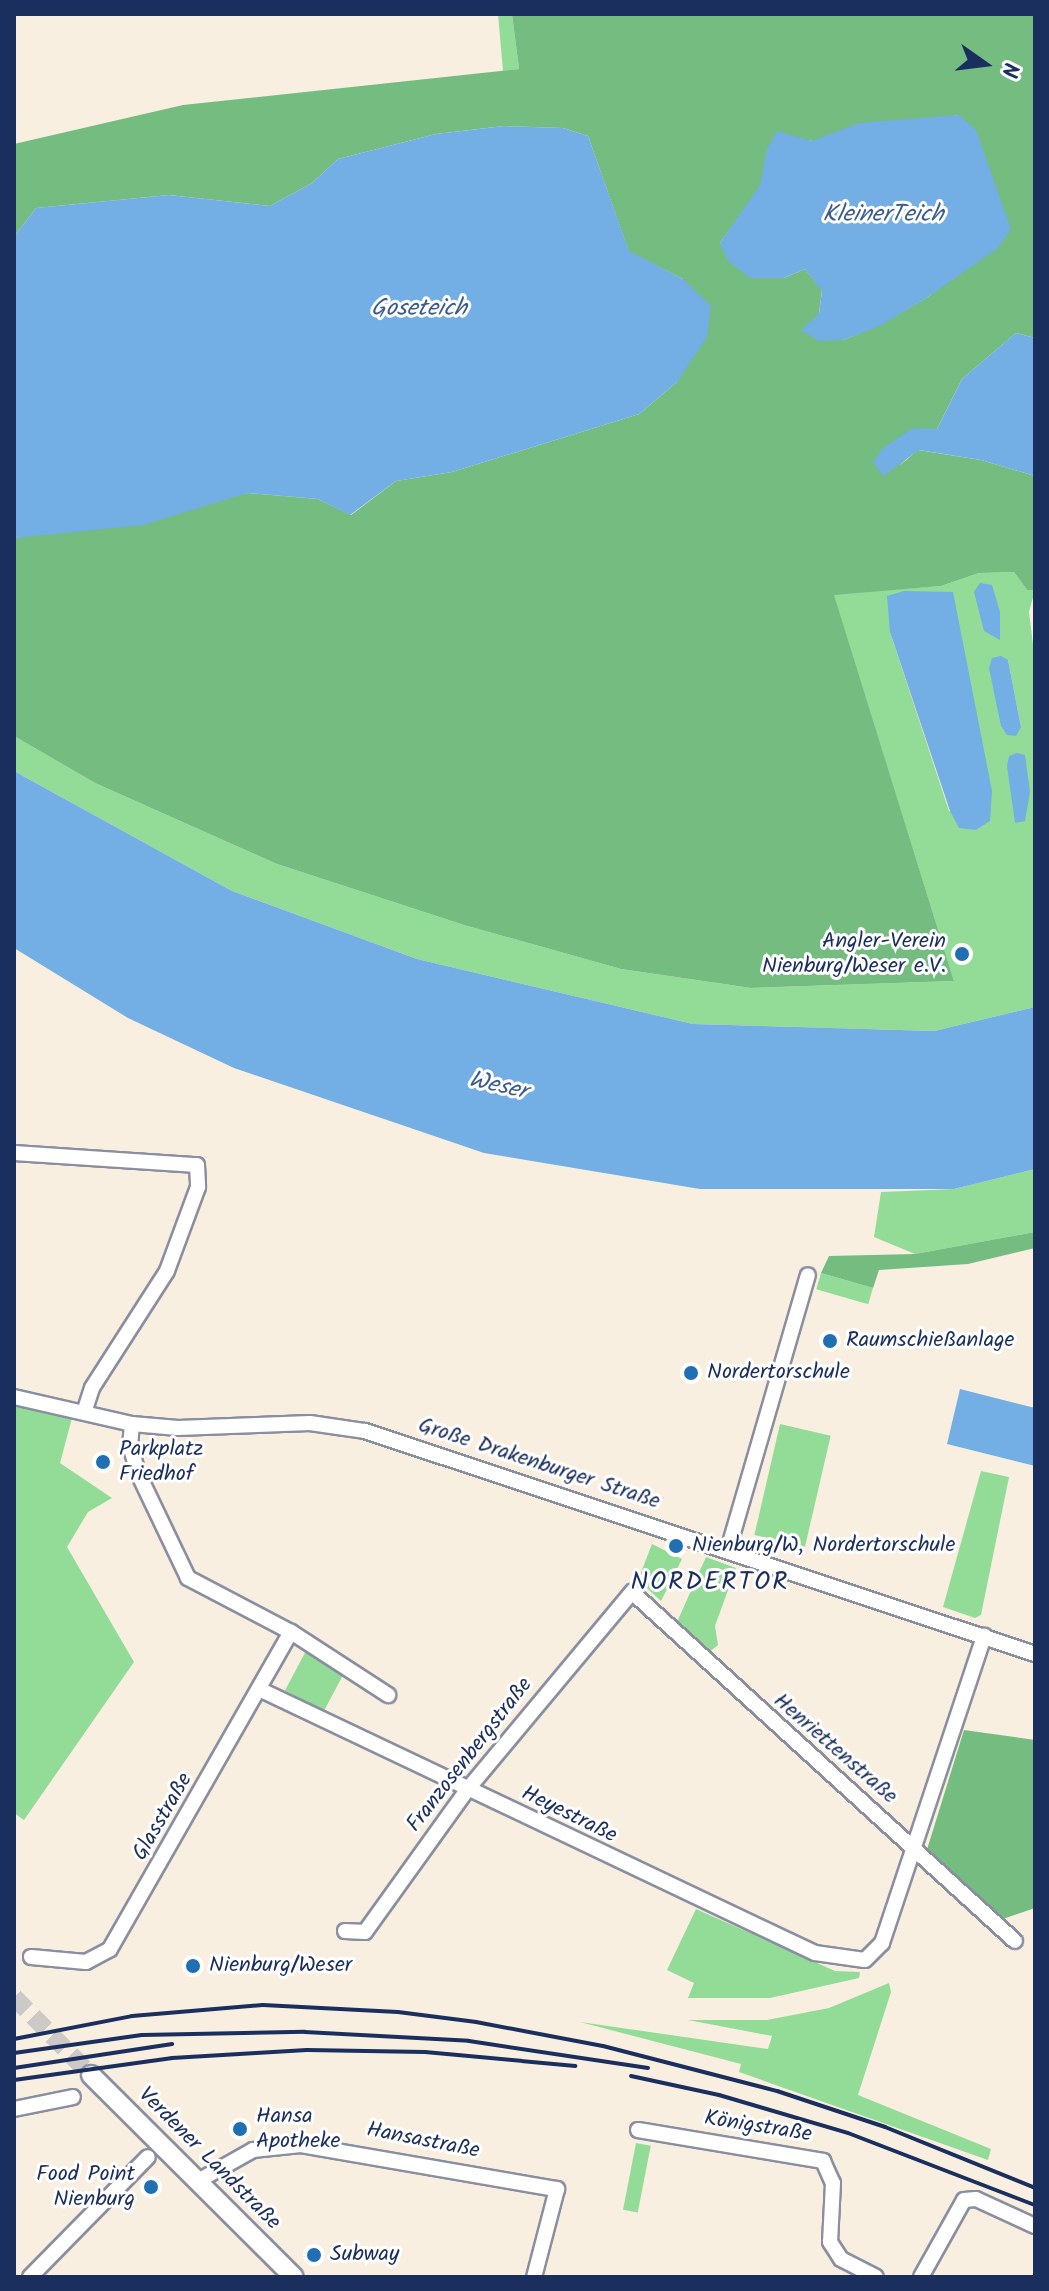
<!DOCTYPE html>
<html>
<head>
<meta charset="utf-8">
<style>
  body { margin:0 }
  #map { position:relative; width:1049px; height:2291px; overflow:hidden; background:#f9efe1; font-family:Kalam,sans-serif }
  div>[style] { position:absolute }
  .green>* { inset:0; background:#92dc98; transform-origin:0 0 }
  .forest>* { inset:0; background:#75bc80 }
  .water>* { inset:0; background:#73aee4 }
  .secondary-tunnel>* { height:18px; margin-top:-9px; transform-origin:0; background:repeating-linear-gradient(90deg,#cdc9c7 0 18px,transparent 0 27px) }
  .roads { filter:drop-shadow(2px 0 #8a8fa0) drop-shadow(-2px 0 #8a8fa0) drop-shadow(0 2px #8a8fa0) drop-shadow(0 -2px #8a8fa0) }
  .street>* { height:14px; margin:-7px; padding:0 7px; transform-origin:7px; border-radius:7px; background:#fff }
  .secondary>* { height:18px; margin:-9px; padding:0 9px; transform-origin:9px; border-radius:9px; background:#fff }
  .rail>* { height:4px; margin:-2px; padding:0 2px; transform-origin:2px; border-radius:2px; background:#1b2f5e }
  .dots>* { width:22px; height:22px; translate:-50% -50%; box-sizing:border-box; border:4px solid #fff; border-radius:50% }
  span { translate:-50% -50%; white-space:nowrap; text-align:center; line-height:1.15; -webkit-text-stroke:6px #fff; paint-order:stroke }
  .poi-label { font-size:22px; color:#1b2f5e }
  .right { translate:-100% -50%; text-align:right }
  .left { translate:0 -50%; text-align:left }
  .street-label { font-size:22px; color:#1b2f5e }
  .water-label { font-size:24px; color:#3a5b8d; font-style:italic }
  .quarter-label { font-size:26px; color:#1b2f5e; letter-spacing:2px }
  .frame { position:absolute; inset:0; border:16px solid #1b2f5e; pointer-events:none }
  .north { position:absolute; left:945px; top:24px; width:80px; height:80px; -webkit-text-stroke:6px #fff; paint-order:stroke; rotate:104deg; font-size:22px; font-weight:700; line-height:32px; text-align:center; color:#1b2f5e }
  .north::after { content:''; display:block; margin:auto; width:28px; height:36px; background:#1b2f5e; clip-path:polygon(50% 0,100% 100%,50% 72%,0 100%) }
</style>
</head>
<body>
<div id="map">
  <div class="green">
    <div style="clip-path:polygon(498px 14px,512px 14px,519px 69px,503px 71px)"></div>
    <div style="clip-path:polygon(evenodd,1014px 572px,1027px 590px,1035px 590px,1029px 612px,1035px 661px,1035px 1007px,934px 1031px,693px 1024px,417px 959px,232px 891px,14px 771px,14px 736px,95px 783px,277px 864px,464px 925px,621px 969px,751px 988px,954px 981px,833px 594px,941px 586px,979px 573px,1014px 572px,890px 632px,990px 821px,949px 811px,890px 632px,1014px 572px,1008px 660px,1021px 727px,989px 668px,1008px 660px)"></div>
    <div style="clip-path:polygon(1035px 1169px,1035px 1232px,915px 1254px,874px 1237px,881px 1192px,954px 1189px)"></div>
    <div style="left:821px;top:1273px;width:54px;height:17px;rotate:16deg"></div>
    <div style="clip-path:polygon(14px 1406px,72px 1418px,60px 1463px,112px 1498px,88px 1512px,67px 1547px,134px 1662px,24px 1820px,14px 1813px)"></div>
    <div style="left:780px;top:1424px;width:52px;height:114px;rotate:13deg"></div>
    <div style="clip-path:polygon(981px 1471px,1009px 1477px,981px 1615px,975px 1618px,943px 1607px)"></div>
    <div style="clip-path:polygon(652px 1544px,682px 1559px,661px 1601px,638px 1580px)"></div>
    <div style="clip-path:polygon(706px 1557px,736px 1568px,715px 1626px,718px 1645px,708px 1653px,677px 1622px)"></div>
    <div style="left:307px;top:1649px;width:44px;height:47px;rotate:28deg"></div>
    <div style="clip-path:polygon(696px 1909px,835px 1971px,860px 1972px,859px 1978px,770px 1998px,688px 1998px,694px 1983px,667px 1970px)"></div>
    <div style="clip-path:polygon(889px 1983px,891px 1992px,858px 2095px,991px 2149px,988px 2160px,739px 2072px,741px 2064px,580px 2022px,768px 2049px,772px 2036px,688px 2020px,767px 2020px,829px 2008px)"></div>
    <div style="left:636px;top:2143px;width:15px;height:68px;rotate:11deg"></div>
  </div>
  <div class="forest">
    <div style="clip-path:polygon(evenodd,512px 14px,1035px 14px,1035px 338px,1016px 333px,962px 379px,937px 429px,899px 466px,918px 450px,981px 460px,1035px 476px,1035px 590px,1027px 590px,1014px 572px,979px 573px,941px 586px,834px 595px,954px 981px,751px 988px,621px 969px,464px 925px,277px 864px,95px 783px,14px 736px,14px 538px,248px 493px,318px 499px,351px 515px,396px 481px,452px 472px,639px 414px,677px 382px,683px 279px,629px 252px,588px 136px,563px 128px,504px 126px,436px 134px,338px 159px,312px 183px,270px 206px,169px 195px,36px 208px,14px 237px,14px 144px,183px 105px,519px 69px,512px 14px,959px 115px,931px 295px,880px 325px,843px 340px,819px 314px,822px 290px,805px 269px,784px 278px,720px 243px,795px 139px,813px 141px,959px 115px)"></div>
    <div style="clip-path:polygon(1035px 1232px,1035px 1248px,968px 1264px,879px 1270px,873px 1288px,821px 1273px,829px 1256px,915px 1254px)"></div>
    <div style="clip-path:polygon(964px 1730px,1035px 1740px,1035px 1908px,997px 1921px,925px 1856px)"></div>
  </div>
  <div class="water">
    <div style="clip-path:polygon(959px 115px,976px 130px,1011px 229px,998px 248px,931px 295px,880px 326px,843px 340px,819px 341px,801px 330px,819px 314px,822px 291px,805px 269px,784px 278px,750px 278px,728px 261px,720px 243px,760px 185px,767px 149px,777px 131px,812px 141px,859px 123px)"></div>
    <div style="clip-path:polygon(504px 126px,563px 128px,588px 136px,629px 251px,683px 279px,711px 306px,707px 337px,677px 382px,639px 414px,452px 472px,396px 481px,350px 515px,318px 499px,248px 493px,143px 525px,14px 538px,14px 237px,36px 208px,169px 195px,270px 206px,312px 183px,338px 159px,436px 134px)"></div>
    <div style="clip-path:polygon(1016px 333px,1035px 338px,1035px 476px,981px 460px,919px 450px,883px 476px,873px 462px,883px 448px,913px 428px,937px 429px,962px 379px)"></div>
    <div style="clip-path:polygon(980px 583px,992px 585px,1000px 612px,1000px 640px,984px 631px,974px 592px)"></div>
    <div style="clip-path:polygon(904px 591px,953px 592px,992px 791px,990px 821px,976px 830px,959px 828px,950px 811px,890px 632px,887px 596px)"></div>
    <div style="clip-path:polygon(1001px 656px,1008px 660px,1021px 727px,1016px 736px,1007px 735px,1001px 726px,989px 668px,992px 658px)"></div>
    <div style="clip-path:polygon(1017px 753px,1025px 755px,1030px 792px,1025px 821px,1015px 823px,1007px 766px,1009px 756px)"></div>
    <div style="clip-path:polygon(14px 771px,232px 891px,417px 959px,693px 1024px,934px 1031px,1035px 1007px,1035px 1169px,954px 1189px,700px 1189px,484px 1153px,234px 1068px,128px 1018px,14px 948px)"></div>
    <div style="clip-path:polygon(960px 1389px,1035px 1408px,1035px 1466px,947px 1444px)"></div>
  </div>
  <div class="secondary-tunnel">
    <div style="left:14px;top:1997px;width:110px;rotate:45.4deg"></div>
  </div>
  <div class="roads">
    <div class="street">
      <div style="left:14px;top:1153px;width:183px;rotate:3.8deg"></div>
      <div style="left:197px;top:1165px;width:22px;rotate:87deg"></div>
      <div style="left:198px;top:1187px;width:90px;rotate:110.3deg"></div>
      <div style="left:167px;top:1271px;width:139px;rotate:122.7deg"></div>
      <div style="left:92px;top:1388px;width:25px;rotate:108deg"></div>
      <div style="left:14px;top:1397px;width:121px;rotate:12.9deg"></div>
      <div style="left:132px;top:1424px;width:46px;rotate:5deg"></div>
      <div style="left:178px;top:1428px;width:132px;rotate:-2.2deg"></div>
      <div style="left:310px;top:1423px;width:56px;rotate:8.3deg"></div>
      <div style="left:365px;top:1431px;width:706px;rotate:18.41deg"></div>
      <div style="left:132px;top:1424px;width:21px;rotate:95deg"></div>
      <div style="left:130px;top:1445px;width:29px;rotate:74deg"></div>
      <div style="left:138px;top:1473px;width:116px;rotate:64.5deg"></div>
      <div style="left:188px;top:1578px;width:116px;rotate:27.7deg"></div>
      <div style="left:291px;top:1632px;width:116px;rotate:33deg"></div>
      <div style="left:728px;top:1550px;width:286px;rotate:-73.8deg"></div>
      <div style="left:261px;top:1690px;width:613px;rotate:25.4deg"></div>
      <div style="left:815px;top:1953px;width:50px;rotate:8deg"></div>
      <div style="left:865px;top:1960px;width:24px;rotate:-45deg"></div>
      <div style="left:882px;top:1943px;width:324px;rotate:-71.6deg"></div>
      <div style="left:345px;top:1931px;width:20px;rotate:3deg"></div>
      <div style="left:365px;top:1932px;width:175px;rotate:-54.3deg"></div>
      <div style="left:467px;top:1790px;width:258px;rotate:-50.2deg"></div>
      <div style="left:632px;top:1592px;width:518px;rotate:42.34deg"></div>
      <div style="left:31px;top:1957px;width:55px;rotate:5.2deg"></div>
      <div style="left:86px;top:1962px;width:27px;rotate:-28deg"></div>
      <div style="left:110px;top:1949px;width:365px;rotate:-60.3deg"></div>
      <div style="left:14px;top:2109px;width:60px;rotate:-11.5deg"></div>
      <div style="left:638px;top:2130px;width:188px;rotate:9.5deg"></div>
      <div style="left:823px;top:2161px;width:24px;rotate:66deg"></div>
      <div style="left:833px;top:2183px;width:59px;rotate:92.9deg"></div>
      <div style="left:830px;top:2242px;width:20px;rotate:57deg"></div>
      <div style="left:841px;top:2259px;width:39px;rotate:27deg"></div>
      <div style="left:198px;top:2181px;width:63px;rotate:-29.4deg"></div>
      <div style="left:253px;top:2150px;width:48px;rotate:-5.9deg"></div>
      <div style="left:301px;top:2145px;width:260px;rotate:9.8deg"></div>
      <div style="left:557px;top:2189px;width:91px;rotate:104.6deg"></div>
      <div style="left:30px;top:2277px;width:168px;rotate:-45.5deg"></div>
      <div style="left:921px;top:2277px;width:88px;rotate:-60.8deg"></div>
      <div style="left:964px;top:2200px;width:12px;rotate:-5deg"></div>
      <div style="left:976px;top:2199px;width:65px;rotate:24.6deg"></div>
    </div>
    <div class="secondary">
      <div style="left:91px;top:2075px;width:286px;rotate:44.9deg"></div>
    </div>
  </div>
  <div class="rail">
    <div style="left:14px;top:2039px;width:120px;rotate:-11deg"></div>
    <div style="left:132px;top:2016px;width:131px;rotate:-4.8deg"></div>
    <div style="left:263px;top:2005px;width:135px;rotate:3deg"></div>
    <div style="left:398px;top:2012px;width:79px;rotate:7.3deg"></div>
    <div style="left:476px;top:2022px;width:129px;rotate:10.7deg"></div>
    <div style="left:603px;top:2046px;width:180px;rotate:14.5deg"></div>
    <div style="left:777px;top:2091px;width:114px;rotate:18.4deg"></div>
    <div style="left:885px;top:2127px;width:162px;rotate:22.1deg"></div>
    <div style="left:14px;top:2053px;width:129px;rotate:-8deg"></div>
    <div style="left:142px;top:2035px;width:163px;rotate:-1.1deg"></div>
    <div style="left:305px;top:2032px;width:164px;rotate:3.1deg"></div>
    <div style="left:469px;top:2041px;width:181px;rotate:8.6deg"></div>
    <div style="left:14px;top:2068px;width:160px;rotate:-8.6deg"></div>
    <div style="left:631px;top:2076px;width:90px;rotate:12.2deg"></div>
    <div style="left:719px;top:2095px;width:134px;rotate:16.4deg"></div>
    <div style="left:848px;top:2133px;width:200px;rotate:21.1deg"></div>
    <div style="left:14px;top:2080px;width:160px;rotate:-7.9deg"></div>
    <div style="left:172px;top:2058px;width:135px;rotate:-3.4deg"></div>
    <div style="left:307px;top:2050px;width:118px;rotate:1deg"></div>
    <div style="left:425px;top:2052px;width:151px;rotate:5.3deg"></div>
  </div>
  <div class="dots">
    <div style="left:962px;top:954px;background:#1f6fb2"></div>
    <div style="left:830px;top:1341px;background:#1f6fb2"></div>
    <div style="left:691px;top:1373px;background:#1f6fb2"></div>
    <div style="left:103px;top:1462px;background:#1f6fb2"></div>
    <div style="left:676px;top:1546px;background:#1f6fb2"></div>
    <div style="left:193px;top:1966px;background:#1f6fb2"></div>
    <div style="left:240px;top:2129px;background:#1f6fb2"></div>
    <div style="left:151px;top:2187px;background:#1f6fb2"></div>
    <div style="left:314px;top:2255px;background:#1f6fb2"></div>
  </div>
  <div class="poi-label">
    <span class="right" style="left:946px;top:954px">Angler-Verein<br>Nienburg/Weser e.V.</span>
    <span class="left" style="left:846px;top:1341px">Raumschießanlage</span>
    <span class="left" style="left:707px;top:1373px">Nordertorschule</span>
    <span class="left" style="left:119px;top:1462px">Parkplatz<br>Friedhof</span>
    <span class="left" style="left:692px;top:1546px">Nienburg/W, Nordertorschule</span>
    <span class="left" style="left:209px;top:1966px">Nienburg/Weser</span>
    <span class="left" style="left:256px;top:2129px">Hansa<br>Apotheke</span>
    <span class="right" style="left:135px;top:2187px">Food Point<br>Nienburg</span>
    <span class="left" style="left:330px;top:2255px">Subway</span>
  </div>
  <div class="street-label">
    <span style="left:539px;top:1464px;rotate:18deg">Große Drakenburger Straße</span>
    <span style="left:835px;top:1749px;rotate:41deg">Henriettenstraße</span>
    <span style="left:470px;top:1755px;rotate:-52deg">Franzosenbergstraße</span>
    <span style="left:569px;top:1815px;rotate:26deg">Heyestraße</span>
    <span style="left:163px;top:1817px;rotate:-60deg">Glasstraße</span>
    <span style="left:758px;top:2127px;rotate:9deg">Königstraße</span>
    <span style="left:423px;top:2141px;rotate:11deg">Hansastraße</span>
    <span style="left:209px;top:2159px;rotate:45deg">Verdener Landstraße</span>
  </div>
  <div class="water-label">
    <span style="left:883px;top:215px">KleinerTeich</span>
    <span style="left:419px;top:309px">Goseteich</span>
    <span style="left:498px;top:1086px;rotate:13deg">Weser</span>
  </div>
  <div class="quarter-label">
    <span style="left:710px;top:1583px">NORDERTOR</span>
  </div>
  <div class="frame"></div>
  <div class="north">N</div>
</div>
</body>
</html>
